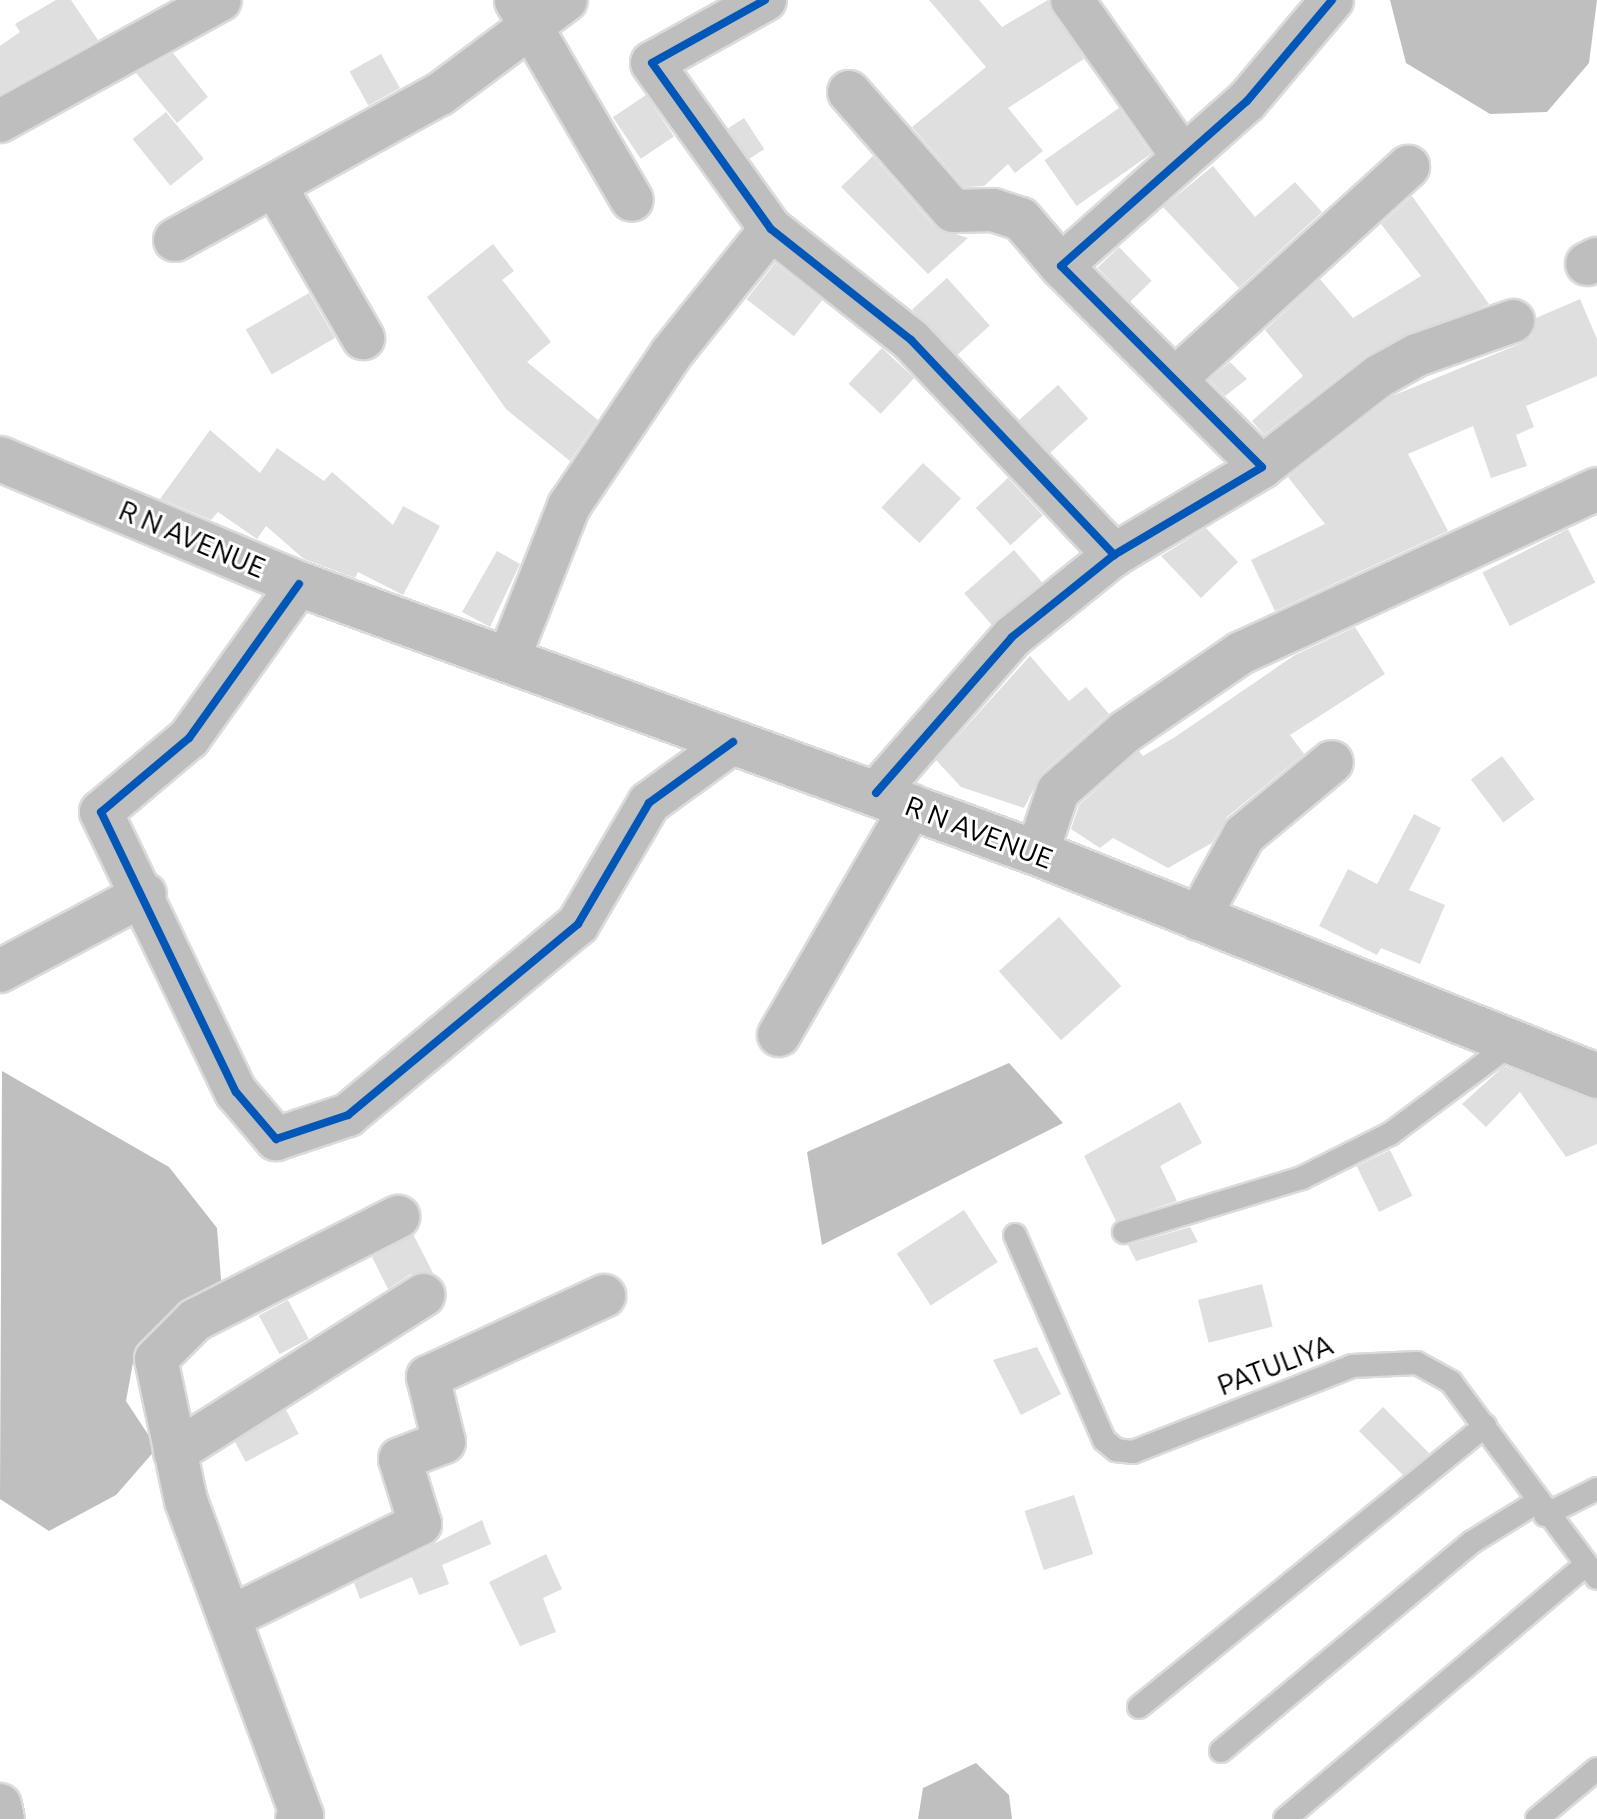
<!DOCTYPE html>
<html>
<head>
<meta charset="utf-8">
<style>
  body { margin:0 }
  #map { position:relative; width:1597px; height:1819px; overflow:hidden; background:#fff; font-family:Ubuntu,sans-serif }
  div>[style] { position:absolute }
  .water>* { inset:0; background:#bfbfbf }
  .building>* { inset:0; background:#dfdfdf; transform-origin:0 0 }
  .roads { filter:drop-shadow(2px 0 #dbdbdb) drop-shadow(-2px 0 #dbdbdb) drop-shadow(0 2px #dbdbdb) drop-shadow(0 -2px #dbdbdb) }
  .lane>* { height:22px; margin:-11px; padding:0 11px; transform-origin:11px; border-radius:11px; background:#bebebe }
  .street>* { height:42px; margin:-21px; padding:0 21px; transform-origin:21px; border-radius:21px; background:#bebebe }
  .primary>* { height:44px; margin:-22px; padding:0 22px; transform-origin:22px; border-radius:22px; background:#bebebe }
  .cycleway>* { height:8px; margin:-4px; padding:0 4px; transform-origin:4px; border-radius:4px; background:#0057b8 }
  span { translate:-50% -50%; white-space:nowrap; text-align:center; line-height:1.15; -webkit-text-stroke:6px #fff; paint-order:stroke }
  .street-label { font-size:28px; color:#000 }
</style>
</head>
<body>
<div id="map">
  <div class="water">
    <div style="clip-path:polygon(1390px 0,1597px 0,1589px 63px,1547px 112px,1490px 114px,1406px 63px)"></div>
    <div style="clip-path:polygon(1009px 1063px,1063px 1123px,822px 1245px,807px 1152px)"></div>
    <div style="clip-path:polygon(2px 1071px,169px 1167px,217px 1228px,222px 1292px,136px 1346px,126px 1401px,157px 1448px,116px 1495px,49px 1531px,0 1499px)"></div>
    <div style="clip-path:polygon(976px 1763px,1009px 1795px,1012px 1819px,918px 1819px,923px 1788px)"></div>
  </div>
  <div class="building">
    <div style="clip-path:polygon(56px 0,71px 0,98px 40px,0 94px,0 46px,20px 32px,15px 24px)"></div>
    <div style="clip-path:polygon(929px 0,979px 0,1002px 27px,1048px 0,1084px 59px,1008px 108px,1043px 151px,1015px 173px,1008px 164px,984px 186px,964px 187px,912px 127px,986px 67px)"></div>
    <div style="clip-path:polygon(173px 53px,208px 97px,177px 123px,136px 73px)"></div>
    <div style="left:381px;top:54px;width:39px;height:36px;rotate:61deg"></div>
    <div style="left:646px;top:95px;width:50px;height:40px;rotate:56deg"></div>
    <div style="left:1119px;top:108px;width:56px;height:91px;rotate:55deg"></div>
    <div style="left:166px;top:112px;width:60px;height:43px;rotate:51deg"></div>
    <div style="left:744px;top:118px;width:37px;height:19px;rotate:57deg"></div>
    <div style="clip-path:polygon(873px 156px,935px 227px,968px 238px,928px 274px,841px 187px)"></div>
    <div style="clip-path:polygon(1213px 166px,1255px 217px,1295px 182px,1322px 212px,1239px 288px,1163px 207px)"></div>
    <div style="clip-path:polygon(1412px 196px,1489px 304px,1367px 355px,1264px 435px,1252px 421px,1303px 376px,1265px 330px,1320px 279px,1353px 318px,1421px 276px,1381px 224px)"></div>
    <div style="clip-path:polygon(493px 244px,514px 271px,502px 280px,551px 342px,527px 362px,598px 420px,570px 461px,506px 409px,427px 297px)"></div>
    <div style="left:1119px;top:247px;width:47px;height:30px;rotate:46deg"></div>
    <div style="left:775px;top:263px;width:60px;height:46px;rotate:38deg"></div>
    <div style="left:947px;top:278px;width:64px;height:47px;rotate:48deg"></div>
    <div style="left:309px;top:293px;width:52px;height:73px;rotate:60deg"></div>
    <div style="clip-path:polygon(1580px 299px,1597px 339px,1597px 376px,1526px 406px,1534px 427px,1516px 435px,1527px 466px,1491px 478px,1473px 426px,1408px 454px,1448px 531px,1275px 611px,1251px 560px,1325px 524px,1288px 477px,1392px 396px,1522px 343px,1532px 336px,1536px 318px)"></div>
    <div style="left:882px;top:348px;width:44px;height:49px;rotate:43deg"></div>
    <div style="clip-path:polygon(1230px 362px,1247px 379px,1225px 396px,1209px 380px)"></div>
    <div style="left:1058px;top:385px;width:45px;height:52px;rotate:48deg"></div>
    <div style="clip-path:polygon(210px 430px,260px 473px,277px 448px,324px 481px,332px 472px,393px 525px,403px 506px,440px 526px,403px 595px,358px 572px,355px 578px,304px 559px,266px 526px,257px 539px,218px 512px,211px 520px,160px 499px)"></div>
    <div style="left:923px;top:463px;width:52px;height:61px;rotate:43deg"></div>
    <div style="left:1008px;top:478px;width:51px;height:44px;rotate:47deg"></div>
    <div style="clip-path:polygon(1206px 528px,1238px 562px,1201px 598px,1161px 556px)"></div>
    <div style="left:1568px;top:529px;width:60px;height:96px;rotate:63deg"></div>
    <div style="left:1014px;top:550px;width:43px;height:66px;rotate:49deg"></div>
    <div style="clip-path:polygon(497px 551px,520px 564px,490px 627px,462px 612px)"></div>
    <div style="clip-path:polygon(1355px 627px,1385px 674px,1290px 735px,1304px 754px,1227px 817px,1212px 843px,1168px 868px,1113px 838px,1100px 848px,1071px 829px,1079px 805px,1139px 751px,1143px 756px,1175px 737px,1295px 655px)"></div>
    <div style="clip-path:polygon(1030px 656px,1069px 701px,1086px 687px,1109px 714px,1042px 773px,1024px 808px,961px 787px,936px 760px)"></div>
    <div style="left:1502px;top:756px;width:54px;height:39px;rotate:53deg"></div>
    <div style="clip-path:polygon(1414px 814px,1441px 828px,1409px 890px,1445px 905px,1420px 964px,1381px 948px,1377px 955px,1319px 926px,1348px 869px,1377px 884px)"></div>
    <div style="left:1059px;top:917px;width:93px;height:81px;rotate:48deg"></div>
    <div style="clip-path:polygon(1504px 1066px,1597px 1100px,1597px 1144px,1566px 1157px,1520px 1092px,1486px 1127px,1462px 1104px)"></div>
    <div style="clip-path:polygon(1180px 1102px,1202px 1143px,1160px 1166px,1177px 1201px,1116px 1221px,1084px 1156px)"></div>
    <div style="left:1390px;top:1150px;width:51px;height:37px;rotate:64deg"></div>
    <div style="left:964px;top:1210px;width:62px;height:80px;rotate:57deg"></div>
    <div style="clip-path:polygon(1190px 1227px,1198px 1242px,1136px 1261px,1128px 1245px)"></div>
    <div style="clip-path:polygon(413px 1234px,433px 1273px,411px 1274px,388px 1289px,372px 1257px)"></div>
    <div style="left:1262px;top:1284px;width:44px;height:66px;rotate:76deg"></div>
    <div style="left:288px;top:1300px;width:44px;height:33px;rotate:62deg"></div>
    <div style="clip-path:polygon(1037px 1347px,1061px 1394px,1021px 1415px,993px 1360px)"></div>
    <div style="left:1383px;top:1407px;width:65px;height:34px;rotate:45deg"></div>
    <div style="left:286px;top:1410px;width:27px;height:60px;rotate:62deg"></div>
    <div style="left:1074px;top:1495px;width:62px;height:52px;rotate:72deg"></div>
    <div style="clip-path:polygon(482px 1520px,491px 1544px,442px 1565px,449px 1584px,419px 1595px,412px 1577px,360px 1599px,354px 1583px)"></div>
    <div style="clip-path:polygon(546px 1554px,562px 1589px,543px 1598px,556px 1632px,520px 1646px,489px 1582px)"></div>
  </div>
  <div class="roads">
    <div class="lane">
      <div style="left:1124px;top:1232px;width:186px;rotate:-16.9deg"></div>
      <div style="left:1302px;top:1178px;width:98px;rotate:-26.6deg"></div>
      <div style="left:1390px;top:1134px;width:152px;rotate:-36.7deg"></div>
      <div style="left:1015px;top:1235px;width:223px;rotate:66.5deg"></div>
      <div style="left:1104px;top:1440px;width:16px;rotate:40deg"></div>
      <div style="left:1116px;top:1450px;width:17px;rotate:7deg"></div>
      <div style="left:1133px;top:1452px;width:235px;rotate:-21.4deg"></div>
      <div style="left:1352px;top:1366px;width:65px;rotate:-2.6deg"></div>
      <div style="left:1417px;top:1363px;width:39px;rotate:29deg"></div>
      <div style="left:1451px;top:1382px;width:244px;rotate:53.3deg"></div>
      <div style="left:1545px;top:1515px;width:58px;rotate:-26.6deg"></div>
      <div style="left:1139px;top:1707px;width:446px;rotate:-39.1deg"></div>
      <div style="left:1221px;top:1751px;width:327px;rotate:-39.8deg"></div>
      <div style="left:1472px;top:1542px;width:76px;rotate:-31.6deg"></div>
      <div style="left:1285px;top:1819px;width:394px;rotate:-40.2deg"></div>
      <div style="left:1537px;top:1819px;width:78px;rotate:-39.8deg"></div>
    </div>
    <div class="street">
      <div style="left:765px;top:0;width:129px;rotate:150.9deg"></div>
      <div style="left:652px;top:63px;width:204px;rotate:54.4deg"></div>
      <div style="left:771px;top:229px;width:179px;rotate:38.4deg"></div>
      <div style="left:911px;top:340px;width:296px;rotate:46.6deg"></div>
      <div style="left:1072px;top:0;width:191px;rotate:54.8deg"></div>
      <div style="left:516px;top:1px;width:230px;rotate:59.8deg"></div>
      <div style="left:849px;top:92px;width:158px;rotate:48.8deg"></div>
      <div style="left:953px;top:211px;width:40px;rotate:-1.4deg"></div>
      <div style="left:993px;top:210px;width:29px;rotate:18deg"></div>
      <div style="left:1021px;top:219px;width:62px;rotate:49.6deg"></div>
      <div style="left:0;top:121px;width:251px;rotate:-28.8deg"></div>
      <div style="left:275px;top:186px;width:176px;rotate:59.9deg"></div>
      <div style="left:175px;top:240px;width:303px;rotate:-28.9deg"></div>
      <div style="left:440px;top:94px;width:157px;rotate:-36.7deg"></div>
      <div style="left:1587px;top:264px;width:11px;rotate:-27deg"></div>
      <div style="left:1176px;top:378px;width:314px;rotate:-42.3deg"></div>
      <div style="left:1262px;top:467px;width:148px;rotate:-37.9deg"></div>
      <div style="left:1379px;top:376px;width:43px;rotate:-28.9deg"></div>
      <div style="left:1417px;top:355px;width:102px;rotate:-19.5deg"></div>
      <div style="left:299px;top:584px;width:189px;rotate:125.5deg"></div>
      <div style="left:189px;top:738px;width:115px;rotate:139.9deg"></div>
      <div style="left:101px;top:812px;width:311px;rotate:64.3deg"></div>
      <div style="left:236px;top:1092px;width:62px;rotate:49.6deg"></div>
      <div style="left:276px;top:1139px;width:76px;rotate:-18.4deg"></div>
      <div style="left:348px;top:1115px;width:299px;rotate:-39.7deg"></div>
      <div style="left:578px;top:924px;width:140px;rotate:-59.6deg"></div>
      <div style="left:649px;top:803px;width:104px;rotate:-36deg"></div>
      <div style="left:508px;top:660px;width:166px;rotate:-68.4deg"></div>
      <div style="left:569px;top:506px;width:183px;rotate:-56.1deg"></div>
      <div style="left:671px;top:354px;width:160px;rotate:-51.3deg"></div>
      <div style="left:876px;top:793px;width:207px;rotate:-48.9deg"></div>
      <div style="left:1012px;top:637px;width:131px;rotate:-38.8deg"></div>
      <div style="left:1114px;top:555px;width:172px;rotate:-30.7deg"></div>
      <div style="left:1262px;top:467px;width:284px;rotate:-135deg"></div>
      <div style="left:1061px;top:266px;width:249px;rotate:-41.6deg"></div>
      <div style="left:1247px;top:101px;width:132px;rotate:-49.9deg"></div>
      <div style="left:1037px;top:853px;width:65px;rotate:-71.3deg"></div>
      <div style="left:1058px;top:791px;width:89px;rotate:-41.4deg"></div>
      <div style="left:1125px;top:732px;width:140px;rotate:-34.3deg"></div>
      <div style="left:1241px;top:653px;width:392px;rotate:-24.7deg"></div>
      <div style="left:1198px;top:919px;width:96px;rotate:-61.3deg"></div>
      <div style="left:1244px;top:835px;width:114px;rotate:-39.7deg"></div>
      <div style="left:0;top:971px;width:164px;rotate:-28deg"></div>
      <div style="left:779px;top:1035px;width:265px;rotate:-59.9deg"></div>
      <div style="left:175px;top:1452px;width:294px;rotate:-32.3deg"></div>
      <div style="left:229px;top:1618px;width:213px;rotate:-26.2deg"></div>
      <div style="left:420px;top:1524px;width:68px;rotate:-107.1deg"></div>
      <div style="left:400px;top:1459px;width:47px;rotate:-21.1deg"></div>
      <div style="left:444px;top:1442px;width:67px;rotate:-103.8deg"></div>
      <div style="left:428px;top:1377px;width:194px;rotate:-24.7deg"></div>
      <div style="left:0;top:1805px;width:14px;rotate:78deg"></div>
      <div style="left:297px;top:1819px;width:6px;rotate:-31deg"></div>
      <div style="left:302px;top:1816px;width:336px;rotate:-110.2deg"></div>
      <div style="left:186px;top:1501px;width:145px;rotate:-101.9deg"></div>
      <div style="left:156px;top:1359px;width:55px;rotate:-45deg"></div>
      <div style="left:195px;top:1320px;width:228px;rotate:-26.9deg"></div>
    </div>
    <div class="primary">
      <div style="left:0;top:459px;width:324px;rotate:22.7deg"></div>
      <div style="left:299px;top:584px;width:785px;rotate:20.03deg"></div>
      <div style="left:1037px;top:853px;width:603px;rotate:21.71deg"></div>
    </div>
  </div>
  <div class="cycleway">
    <div style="left:765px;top:0;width:129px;rotate:150.9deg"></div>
    <div style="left:652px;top:63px;width:204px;rotate:54.4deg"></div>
    <div style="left:771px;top:229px;width:179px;rotate:38.4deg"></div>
    <div style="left:911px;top:340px;width:296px;rotate:46.6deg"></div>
    <div style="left:299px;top:584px;width:189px;rotate:125.5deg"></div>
    <div style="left:189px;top:738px;width:115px;rotate:139.9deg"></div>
    <div style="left:101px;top:812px;width:311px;rotate:64.3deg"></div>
    <div style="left:236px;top:1092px;width:62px;rotate:49.6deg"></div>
    <div style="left:276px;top:1139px;width:76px;rotate:-18.4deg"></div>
    <div style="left:348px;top:1115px;width:299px;rotate:-39.7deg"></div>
    <div style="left:578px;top:924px;width:140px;rotate:-59.6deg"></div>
    <div style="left:649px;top:803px;width:104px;rotate:-36deg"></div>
    <div style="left:876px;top:793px;width:207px;rotate:-48.9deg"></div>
    <div style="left:1012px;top:637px;width:131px;rotate:-38.8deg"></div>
    <div style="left:1114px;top:555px;width:172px;rotate:-30.7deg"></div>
    <div style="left:1262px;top:467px;width:284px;rotate:-135deg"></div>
    <div style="left:1061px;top:266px;width:249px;rotate:-41.6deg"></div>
    <div style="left:1247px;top:101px;width:132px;rotate:-49.9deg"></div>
  </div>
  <div class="street-label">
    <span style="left:192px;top:539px;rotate:23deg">R N AVENUE</span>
    <span style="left:979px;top:832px;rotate:21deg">R N AVENUE</span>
    <span style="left:1275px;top:1365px;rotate:-21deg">PATULIYA</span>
  </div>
</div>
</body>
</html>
